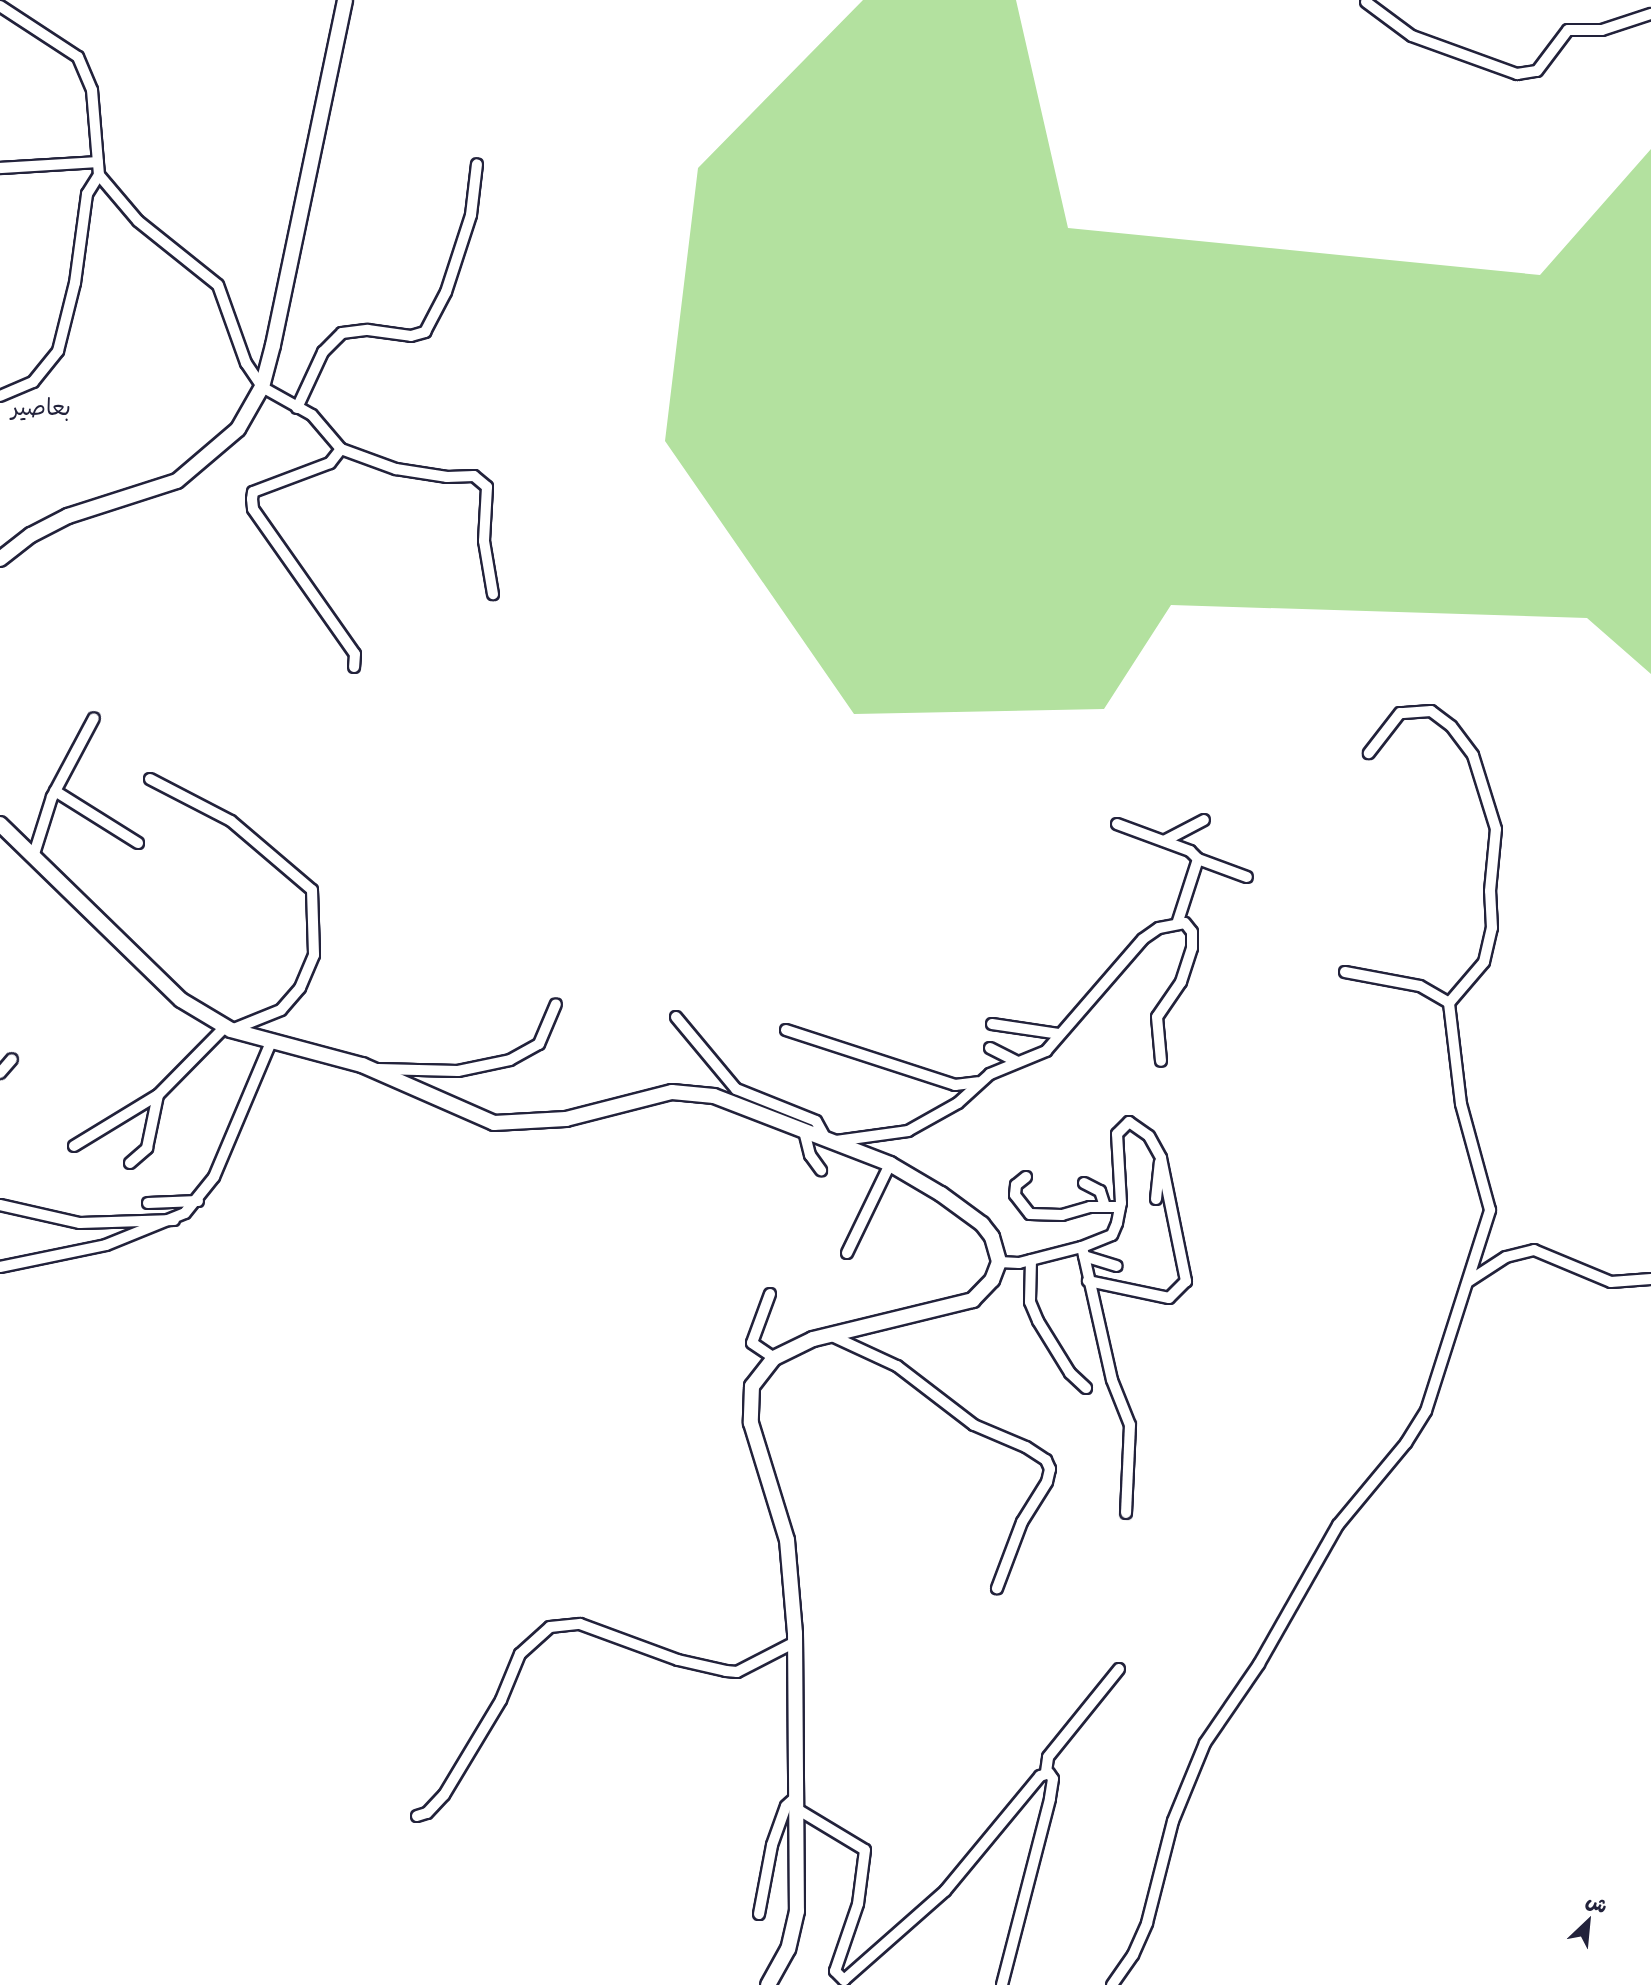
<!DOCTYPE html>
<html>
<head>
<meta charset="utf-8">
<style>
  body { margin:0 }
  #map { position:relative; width:1651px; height:1985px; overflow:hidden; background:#fff; font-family:"Patrick Hand","Playpen Sans Arabic",sans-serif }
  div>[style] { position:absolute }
  .green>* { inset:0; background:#b3e19f }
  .roads { filter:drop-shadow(2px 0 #22223b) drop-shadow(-2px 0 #22223b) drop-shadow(0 2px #22223b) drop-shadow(0 -2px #22223b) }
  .street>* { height:10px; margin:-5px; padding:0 5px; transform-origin:5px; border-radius:5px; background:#fff }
  .secondary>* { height:14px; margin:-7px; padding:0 7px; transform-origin:7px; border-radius:7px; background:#fff }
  span { translate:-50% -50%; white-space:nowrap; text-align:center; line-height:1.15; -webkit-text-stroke:6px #fff; paint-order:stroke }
  .quarter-label { font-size:23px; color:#22223b }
  .north { position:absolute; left:1553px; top:1887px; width:70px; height:70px; -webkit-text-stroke:5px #fff; paint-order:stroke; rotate:26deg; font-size:19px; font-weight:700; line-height:28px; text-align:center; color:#22223b }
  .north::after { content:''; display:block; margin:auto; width:24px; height:32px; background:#22223b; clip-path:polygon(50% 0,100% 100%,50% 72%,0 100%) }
</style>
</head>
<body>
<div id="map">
  <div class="green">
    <div style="clip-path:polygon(863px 0,1016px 0,1068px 228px,1540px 275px,1651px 149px,1651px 674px,1587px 618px,1171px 605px,1104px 709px,854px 714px,665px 441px,698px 168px)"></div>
  </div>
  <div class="roads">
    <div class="street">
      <div style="left:1366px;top:2px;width:57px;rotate:36.5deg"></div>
      <div style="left:1412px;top:36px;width:112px;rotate:19.9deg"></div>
      <div style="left:1517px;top:74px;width:20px;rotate:-9deg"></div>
      <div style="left:1537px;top:71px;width:51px;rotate:-52.9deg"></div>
      <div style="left:1568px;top:30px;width:34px"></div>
      <div style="left:1602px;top:30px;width:52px;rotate:-18.1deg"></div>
      <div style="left:0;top:6px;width:93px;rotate:33.2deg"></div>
      <div style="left:78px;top:57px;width:36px;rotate:67deg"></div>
      <div style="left:92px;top:90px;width:85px;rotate:85.3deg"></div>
      <div style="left:99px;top:175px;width:60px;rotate:49.7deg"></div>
      <div style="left:138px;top:221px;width:102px;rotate:38.7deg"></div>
      <div style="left:218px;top:285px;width:83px;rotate:70.3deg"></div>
      <div style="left:246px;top:363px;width:29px;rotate:56deg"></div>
      <div style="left:262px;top:387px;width:57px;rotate:29.2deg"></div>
      <div style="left:312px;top:415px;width:45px;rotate:49.5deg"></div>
      <div style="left:341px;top:449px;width:59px;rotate:20deg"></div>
      <div style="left:396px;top:469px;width:52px;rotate:8.9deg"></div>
      <div style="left:447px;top:477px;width:27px;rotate:-2deg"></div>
      <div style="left:474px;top:476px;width:17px;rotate:40deg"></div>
      <div style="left:487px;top:487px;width:54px;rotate:93.2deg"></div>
      <div style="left:484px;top:541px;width:54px;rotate:80.4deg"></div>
      <div style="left:0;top:168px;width:98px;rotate:-3.5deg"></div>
      <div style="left:0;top:396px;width:36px;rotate:-23deg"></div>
      <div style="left:33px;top:382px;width:40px;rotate:-51deg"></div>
      <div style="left:58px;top:351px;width:70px;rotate:-76deg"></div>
      <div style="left:75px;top:283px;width:90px;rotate:-82.3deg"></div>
      <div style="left:87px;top:194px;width:22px;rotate:-58deg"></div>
      <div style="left:297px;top:408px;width:62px;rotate:-65.1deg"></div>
      <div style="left:323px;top:352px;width:27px;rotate:-45deg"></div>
      <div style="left:342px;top:333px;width:26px;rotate:-7deg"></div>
      <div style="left:368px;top:330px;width:43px;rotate:7.9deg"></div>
      <div style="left:411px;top:336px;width:15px;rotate:-16deg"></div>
      <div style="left:425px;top:332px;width:45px;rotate:-62.3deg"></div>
      <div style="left:446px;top:292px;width:81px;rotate:-72deg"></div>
      <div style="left:471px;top:215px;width:51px;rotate:-83.3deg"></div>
      <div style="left:341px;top:449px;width:18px;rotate:128deg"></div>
      <div style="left:330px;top:463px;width:82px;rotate:159.4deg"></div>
      <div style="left:253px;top:492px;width:7px;rotate:98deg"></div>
      <div style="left:252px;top:499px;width:10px;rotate:84deg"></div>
      <div style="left:253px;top:509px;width:177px;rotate:54.9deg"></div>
      <div style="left:355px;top:654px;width:13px;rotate:94deg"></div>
      <div style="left:150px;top:779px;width:91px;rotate:27.4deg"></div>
      <div style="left:231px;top:821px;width:106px;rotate:40.4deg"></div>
      <div style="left:312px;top:890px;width:65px;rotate:88.2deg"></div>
      <div style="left:314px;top:955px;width:36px;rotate:113deg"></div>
      <div style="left:300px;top:988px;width:29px;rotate:131deg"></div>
      <div style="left:281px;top:1010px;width:54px;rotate:158.2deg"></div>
      <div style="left:55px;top:791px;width:98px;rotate:32.1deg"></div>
      <div style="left:1117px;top:824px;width:78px;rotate:20.3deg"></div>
      <div style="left:1190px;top:851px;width:11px;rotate:45deg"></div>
      <div style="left:1198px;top:859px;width:68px;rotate:107.9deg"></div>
      <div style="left:1164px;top:841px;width:45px;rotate:-27.7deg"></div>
      <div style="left:34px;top:854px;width:60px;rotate:-72.5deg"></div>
      <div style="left:52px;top:797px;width:89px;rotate:-62deg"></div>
      <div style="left:1198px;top:859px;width:52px;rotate:20.2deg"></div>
      <div style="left:1345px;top:972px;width:76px;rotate:10.6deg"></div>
      <div style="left:1420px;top:986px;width:34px;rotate:30deg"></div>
      <div style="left:676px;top:1017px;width:94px;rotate:50.2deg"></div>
      <div style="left:736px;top:1089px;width:86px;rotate:21.8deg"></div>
      <div style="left:816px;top:1121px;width:21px;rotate:61deg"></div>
      <div style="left:992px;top:1024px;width:69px;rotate:8.4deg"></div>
      <div style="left:786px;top:1030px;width:178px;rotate:18deg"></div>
      <div style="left:955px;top:1085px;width:23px;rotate:-7deg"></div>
      <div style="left:990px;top:1048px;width:31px;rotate:27deg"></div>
      <div style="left:378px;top:1069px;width:80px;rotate:1.4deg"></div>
      <div style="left:458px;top:1071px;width:53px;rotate:-11.9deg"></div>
      <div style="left:510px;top:1060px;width:33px;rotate:-29deg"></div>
      <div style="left:539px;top:1044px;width:43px;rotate:-67deg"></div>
      <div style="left:0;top:1073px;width:18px;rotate:-49deg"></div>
      <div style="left:804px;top:1131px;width:25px;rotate:76deg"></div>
      <div style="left:810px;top:1155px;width:19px;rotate:54deg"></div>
      <div style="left:836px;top:1141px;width:73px;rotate:-7.9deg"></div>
      <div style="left:908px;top:1131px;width:57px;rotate:-29.2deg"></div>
      <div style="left:958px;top:1103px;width:43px;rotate:-42.2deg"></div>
      <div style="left:990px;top:1074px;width:61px;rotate:-22.3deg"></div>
      <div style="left:1046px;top:1051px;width:148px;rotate:-49.1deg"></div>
      <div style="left:1143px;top:939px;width:19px;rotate:-35deg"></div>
      <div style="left:1159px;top:928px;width:26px;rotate:-11deg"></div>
      <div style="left:1185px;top:923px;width:11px;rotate:52deg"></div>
      <div style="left:1192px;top:932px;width:16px;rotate:90deg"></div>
      <div style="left:1192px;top:948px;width:36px;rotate:108deg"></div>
      <div style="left:1181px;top:982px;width:42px;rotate:124.4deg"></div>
      <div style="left:1157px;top:1017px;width:44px;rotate:84.8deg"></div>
      <div style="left:74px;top:1146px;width:98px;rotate:-31.3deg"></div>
      <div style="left:158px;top:1095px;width:95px;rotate:-45.4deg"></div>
      <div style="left:130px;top:1163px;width:23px;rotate:-41deg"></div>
      <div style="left:147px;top:1148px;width:54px;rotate:-78.3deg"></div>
      <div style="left:1026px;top:1177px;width:13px;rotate:141deg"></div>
      <div style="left:1016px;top:1185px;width:10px;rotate:96deg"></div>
      <div style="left:1015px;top:1195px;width:24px;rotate:52deg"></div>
      <div style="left:1030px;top:1214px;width:32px;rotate:2deg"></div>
      <div style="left:1062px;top:1215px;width:29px;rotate:-16deg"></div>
      <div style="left:1090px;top:1207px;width:30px"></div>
      <div style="left:1084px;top:1183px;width:18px;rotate:27deg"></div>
      <div style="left:1100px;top:1191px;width:16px;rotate:72deg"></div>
      <div style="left:1156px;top:1199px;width:37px;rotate:-84deg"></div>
      <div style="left:148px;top:1203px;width:50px;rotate:-2.3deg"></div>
      <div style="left:0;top:1205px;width:82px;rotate:12.7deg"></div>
      <div style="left:80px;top:1223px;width:94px;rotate:-1.8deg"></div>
      <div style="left:1082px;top:1247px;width:32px;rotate:-22deg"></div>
      <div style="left:1112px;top:1235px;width:13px;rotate:-67deg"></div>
      <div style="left:1117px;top:1223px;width:20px;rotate:-79deg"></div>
      <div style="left:1121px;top:1203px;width:69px;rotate:-93.3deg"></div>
      <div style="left:1117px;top:1134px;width:17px;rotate:-45deg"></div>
      <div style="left:1129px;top:1122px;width:24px;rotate:35deg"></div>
      <div style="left:1149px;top:1136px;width:25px;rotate:61deg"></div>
      <div style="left:1161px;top:1158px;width:126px;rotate:78.5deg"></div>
      <div style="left:1186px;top:1281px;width:24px;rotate:135deg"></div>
      <div style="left:1169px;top:1298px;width:83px;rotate:-168.1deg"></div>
      <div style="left:847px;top:1253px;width:99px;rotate:-64.2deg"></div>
      <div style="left:1084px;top:1256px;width:34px;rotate:17deg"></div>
      <div style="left:1031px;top:1260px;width:42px;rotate:91.4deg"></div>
      <div style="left:1030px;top:1302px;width:21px;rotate:67deg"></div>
      <div style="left:1038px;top:1321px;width:61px;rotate:58.4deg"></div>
      <div style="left:1070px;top:1373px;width:22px;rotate:43deg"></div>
      <div style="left:999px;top:1262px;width:20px;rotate:3deg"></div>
      <div style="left:1019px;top:1263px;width:65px;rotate:-14.3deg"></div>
      <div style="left:1082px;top:1247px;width:136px;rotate:77.3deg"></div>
      <div style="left:1112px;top:1380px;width:48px;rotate:68.2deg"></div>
      <div style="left:1130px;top:1425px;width:88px;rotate:92.6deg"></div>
      <div style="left:0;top:1267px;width:108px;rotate:-11.7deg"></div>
      <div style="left:106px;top:1245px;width:85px;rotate:-22.1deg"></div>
      <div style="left:185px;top:1213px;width:46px;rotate:-51.1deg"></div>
      <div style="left:214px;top:1177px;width:147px;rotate:-67.1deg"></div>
      <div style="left:1469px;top:1281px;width:44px;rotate:-33deg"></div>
      <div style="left:1506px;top:1257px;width:29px;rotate:-14deg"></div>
      <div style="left:1534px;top:1250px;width:83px;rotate:22.6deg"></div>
      <div style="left:1611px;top:1282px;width:40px;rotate:-4.3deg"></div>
      <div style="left:770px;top:1294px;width:52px;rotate:110.2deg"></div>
      <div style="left:752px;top:1343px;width:27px;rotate:34deg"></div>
      <div style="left:832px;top:1336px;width:72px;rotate:24.8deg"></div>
      <div style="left:897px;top:1366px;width:97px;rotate:37.5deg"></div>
      <div style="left:974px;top:1425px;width:56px;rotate:22.9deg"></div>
      <div style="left:1026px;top:1447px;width:24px;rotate:33deg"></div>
      <div style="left:1046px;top:1460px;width:10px;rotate:66deg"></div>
      <div style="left:1050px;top:1469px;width:13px;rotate:103deg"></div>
      <div style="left:1047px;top:1482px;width:47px;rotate:122deg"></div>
      <div style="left:1022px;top:1522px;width:71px;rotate:110.7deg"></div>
      <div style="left:1046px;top:1772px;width:15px;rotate:-82deg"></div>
      <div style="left:1048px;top:1757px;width:113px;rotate:-51.1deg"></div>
      <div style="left:797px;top:1809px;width:79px;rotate:31.1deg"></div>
      <div style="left:865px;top:1850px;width:54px;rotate:97.4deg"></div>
      <div style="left:858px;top:1904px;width:71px;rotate:108.9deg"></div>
      <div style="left:835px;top:1971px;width:13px;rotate:45deg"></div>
      <div style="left:844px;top:1980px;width:135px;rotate:-41.4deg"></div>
      <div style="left:945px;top:1891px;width:149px;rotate:-50.4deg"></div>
      <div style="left:1040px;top:1776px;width:9px;rotate:-18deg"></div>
      <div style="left:1049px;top:1773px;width:7px;rotate:56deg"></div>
      <div style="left:1053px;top:1779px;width:20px;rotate:99deg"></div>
      <div style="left:1050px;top:1799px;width:192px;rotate:104.5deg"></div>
      <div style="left:417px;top:1816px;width:10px;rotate:-17deg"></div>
      <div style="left:427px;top:1813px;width:25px;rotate:-47deg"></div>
      <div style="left:444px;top:1795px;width:111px;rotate:-59deg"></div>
      <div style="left:501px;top:1700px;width:50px;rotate:-67.6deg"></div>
      <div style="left:520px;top:1654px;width:40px;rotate:-42deg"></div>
      <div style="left:550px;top:1627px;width:30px;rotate:-6deg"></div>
      <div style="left:580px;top:1624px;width:104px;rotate:20.2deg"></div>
      <div style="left:678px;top:1660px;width:49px;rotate:12.9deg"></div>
      <div style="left:726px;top:1671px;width:11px;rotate:5deg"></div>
      <div style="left:737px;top:1672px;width:65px;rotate:-27.3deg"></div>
      <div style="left:759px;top:1914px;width:70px;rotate:-79.3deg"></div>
      <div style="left:772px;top:1845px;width:41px;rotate:-70.3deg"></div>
      <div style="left:786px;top:1806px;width:15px;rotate:-42deg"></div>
      <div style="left:1112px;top:1985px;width:37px;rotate:-55deg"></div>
      <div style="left:1133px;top:1955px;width:35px;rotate:-66deg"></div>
      <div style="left:1147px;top:1923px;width:105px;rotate:-75.7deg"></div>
      <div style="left:1173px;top:1821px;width:84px;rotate:-67.7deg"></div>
      <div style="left:1205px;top:1743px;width:96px;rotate:-55.6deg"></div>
      <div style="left:1259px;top:1664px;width:160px;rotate:-60.4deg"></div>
      <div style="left:1338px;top:1525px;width:107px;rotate:-50.3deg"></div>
      <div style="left:1406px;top:1443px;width:38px;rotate:-58deg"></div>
      <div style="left:1426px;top:1411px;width:211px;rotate:-72.3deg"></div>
      <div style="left:1490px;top:1210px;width:110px;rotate:-105.3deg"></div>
      <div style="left:1461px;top:1104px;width:102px;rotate:-96.8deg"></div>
      <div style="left:1449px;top:1003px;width:54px;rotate:-49.5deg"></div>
      <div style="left:1484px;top:962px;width:35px;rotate:-77deg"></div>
      <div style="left:1492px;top:928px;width:37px;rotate:-93deg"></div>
      <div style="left:1490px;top:891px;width:62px;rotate:-84.5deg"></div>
      <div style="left:1496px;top:829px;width:77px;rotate:-107.3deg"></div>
      <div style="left:1473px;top:755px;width:36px;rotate:-127deg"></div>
      <div style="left:1451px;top:726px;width:25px;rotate:-143deg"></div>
      <div style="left:1431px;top:711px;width:31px;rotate:176deg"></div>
      <div style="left:1400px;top:713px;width:51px;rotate:127.8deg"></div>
    </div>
    <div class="secondary">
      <div style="left:0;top:559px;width:39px;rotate:-38deg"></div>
      <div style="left:31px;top:535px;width:42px;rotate:-27.2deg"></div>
      <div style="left:68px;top:516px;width:114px;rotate:-17.8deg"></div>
      <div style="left:177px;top:481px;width:80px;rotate:-40.4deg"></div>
      <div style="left:238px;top:429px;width:48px;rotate:-60.3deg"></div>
      <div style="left:262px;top:387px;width:43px;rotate:-75.3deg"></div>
      <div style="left:273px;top:345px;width:352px;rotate:-78.2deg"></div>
      <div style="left:0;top:824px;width:252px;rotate:44.2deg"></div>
      <div style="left:181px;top:1000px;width:58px;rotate:31deg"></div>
      <div style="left:231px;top:1030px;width:136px;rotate:15deg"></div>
      <div style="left:362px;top:1065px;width:144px;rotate:23.7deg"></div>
      <div style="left:494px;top:1123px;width:72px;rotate:-3.2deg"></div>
      <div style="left:566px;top:1119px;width:109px;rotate:-14.3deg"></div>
      <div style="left:672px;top:1092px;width:42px;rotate:5.4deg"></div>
      <div style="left:714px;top:1096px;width:189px;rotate:21.1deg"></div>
      <div style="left:890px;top:1164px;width:59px;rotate:30.5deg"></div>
      <div style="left:941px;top:1194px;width:51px;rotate:36.2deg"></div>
      <div style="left:982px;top:1224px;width:16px;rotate:52deg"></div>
      <div style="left:992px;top:1237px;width:26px;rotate:74deg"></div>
      <div style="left:999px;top:1262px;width:19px;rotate:111deg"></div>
      <div style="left:992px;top:1280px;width:28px;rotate:134deg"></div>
      <div style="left:973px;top:1300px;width:165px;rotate:166.3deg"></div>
      <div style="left:813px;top:1339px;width:43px;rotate:154deg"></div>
      <div style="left:774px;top:1358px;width:36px;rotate:128deg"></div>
      <div style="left:752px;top:1386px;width:37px;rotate:92deg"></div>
      <div style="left:751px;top:1423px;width:122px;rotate:72.9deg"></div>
      <div style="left:787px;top:1540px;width:93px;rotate:85.1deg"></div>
      <div style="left:795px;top:1633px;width:278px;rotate:89.6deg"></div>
      <div style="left:797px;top:1911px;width:39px;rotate:103deg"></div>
      <div style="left:788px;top:1949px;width:41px;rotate:119.1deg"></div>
    </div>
  </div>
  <div class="quarter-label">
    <span style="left:41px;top:407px">بعاصير</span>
  </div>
  <div class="north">ش</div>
</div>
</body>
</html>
